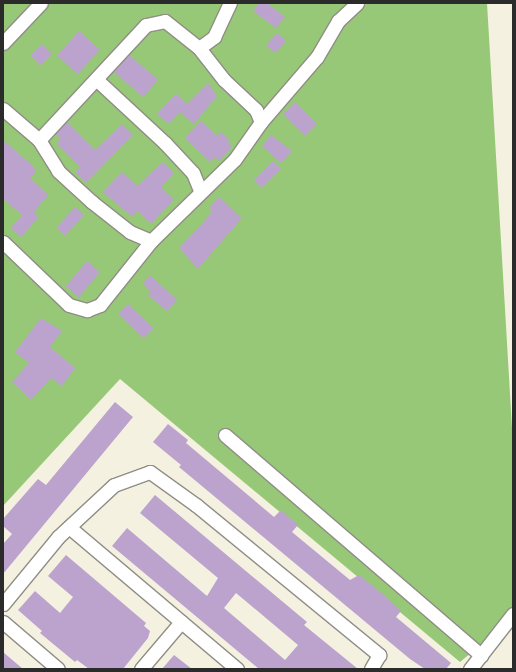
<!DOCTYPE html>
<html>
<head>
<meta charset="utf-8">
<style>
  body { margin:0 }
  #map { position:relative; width:516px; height:672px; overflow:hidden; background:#f4f1e0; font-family:"Shantell Sans",sans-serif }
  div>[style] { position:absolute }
  .green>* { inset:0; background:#97c877 }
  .building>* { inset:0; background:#bba3cd; transform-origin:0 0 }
  .roads { filter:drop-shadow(1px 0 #908e86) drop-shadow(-1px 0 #908e86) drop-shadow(0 1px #908e86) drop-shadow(0 -1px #908e86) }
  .street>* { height:13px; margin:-6.5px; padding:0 6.5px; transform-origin:6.5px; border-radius:6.5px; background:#fff }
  span { translate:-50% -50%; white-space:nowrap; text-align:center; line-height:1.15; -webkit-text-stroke:3px #fff; paint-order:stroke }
  .frame { position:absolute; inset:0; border:4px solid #2b2b2b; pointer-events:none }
</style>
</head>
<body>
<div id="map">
  <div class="green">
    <div style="clip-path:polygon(3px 3px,487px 3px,513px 445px,513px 618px,460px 662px,120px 379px,3px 506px)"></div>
  </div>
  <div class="building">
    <div style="clip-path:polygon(259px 3px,267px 3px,285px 17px,276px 28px,253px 11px)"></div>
    <div style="left:79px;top:31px;width:28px;height:33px;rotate:42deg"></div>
    <div style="left:277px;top:33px;width:12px;height:16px;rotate:42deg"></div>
    <div style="left:42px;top:44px;width:14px;height:16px;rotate:45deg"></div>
    <div style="left:129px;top:55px;width:38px;height:23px;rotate:40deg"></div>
    <div style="clip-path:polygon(208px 83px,217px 96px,194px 124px,180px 112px,169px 124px,157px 114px,176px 94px,187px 104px)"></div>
    <div style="left:295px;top:102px;width:31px;height:17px;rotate:45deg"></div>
    <div style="clip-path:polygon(201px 121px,217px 136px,221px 132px,230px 141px,228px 143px,232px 147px,219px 161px,215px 157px,210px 162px,185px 138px)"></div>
    <div style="clip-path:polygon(67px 122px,95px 150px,122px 124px,133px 135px,86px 183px,75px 172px,80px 167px,57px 144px,60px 138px,56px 134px)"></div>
    <div style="clip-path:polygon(271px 135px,292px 151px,281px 163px,262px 146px)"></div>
    <div style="clip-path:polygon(3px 140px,32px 165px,36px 172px,30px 178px,48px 195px,34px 212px,39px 217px,21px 237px,11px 228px,22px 215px,3px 199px)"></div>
    <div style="left:273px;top:161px;width:11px;height:27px;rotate:45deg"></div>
    <div style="clip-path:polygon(163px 162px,174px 173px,161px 187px,174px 200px,151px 224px,137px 211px,132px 217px,103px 192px,122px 172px,137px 186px)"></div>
    <div style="clip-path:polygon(219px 197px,242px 218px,198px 269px,179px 248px,202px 224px,212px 211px,209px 208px)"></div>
    <div style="left:75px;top:207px;width:12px;height:28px;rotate:42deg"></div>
    <div style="left:87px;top:261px;width:17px;height:33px;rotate:40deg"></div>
    <div style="clip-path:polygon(150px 275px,177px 300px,167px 311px,148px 295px,151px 292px,143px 283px)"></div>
    <div style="left:128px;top:304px;width:35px;height:14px;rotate:44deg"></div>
    <div style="clip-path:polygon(41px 318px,62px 331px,50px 347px,75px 368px,62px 386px,51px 378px,31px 400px,12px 382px,29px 363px,15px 352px)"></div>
    <div style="clip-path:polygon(115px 402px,133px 417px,3px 574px,3px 544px,12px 534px,3px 526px,3px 519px,38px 479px,46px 485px)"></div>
    <div style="clip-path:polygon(168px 424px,188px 440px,186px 443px,274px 517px,281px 510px,298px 525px,292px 532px,350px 580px,359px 575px,385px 596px,401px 611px,396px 617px,451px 663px,446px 669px,425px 669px,410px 659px,179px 467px,181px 465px,153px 442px)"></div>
    <div style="clip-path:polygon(evenodd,155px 495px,307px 622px,304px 625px,358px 669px,259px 669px,112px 546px,127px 528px,207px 596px,218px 578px,140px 513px,155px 495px,236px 593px,298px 645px,285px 660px,224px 608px,236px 593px)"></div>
    <div style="clip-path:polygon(66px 555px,146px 623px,144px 626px,150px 631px,148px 638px,123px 669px,89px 669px,77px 660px,75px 662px,40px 633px,42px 631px,18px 610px,35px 591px,60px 613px,73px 597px,48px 576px)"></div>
    <div style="clip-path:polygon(3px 652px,23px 669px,3px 669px)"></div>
    <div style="clip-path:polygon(174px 655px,192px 669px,162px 669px)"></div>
  </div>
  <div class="roads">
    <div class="street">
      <div style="left:3px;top:43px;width:55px;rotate:-46.5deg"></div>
      <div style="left:97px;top:80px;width:93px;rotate:42.8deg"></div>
      <div style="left:165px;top:143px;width:41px;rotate:47deg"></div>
      <div style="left:193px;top:173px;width:18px;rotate:68deg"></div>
      <div style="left:3px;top:109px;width:48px;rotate:40.7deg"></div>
      <div style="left:39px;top:140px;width:36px;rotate:58deg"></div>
      <div style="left:58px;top:171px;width:46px;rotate:42.4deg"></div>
      <div style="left:92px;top:202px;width:48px;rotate:38.3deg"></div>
      <div style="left:130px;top:232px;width:23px;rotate:23deg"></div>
      <div style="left:261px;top:122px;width:86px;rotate:-49.3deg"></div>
      <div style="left:317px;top:57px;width:42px;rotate:-59.7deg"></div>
      <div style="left:338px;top:21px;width:26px;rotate:-43deg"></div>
      <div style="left:39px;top:140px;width:157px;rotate:-47.1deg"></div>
      <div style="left:146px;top:25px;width:19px;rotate:-12deg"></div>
      <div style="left:165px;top:21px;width:43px;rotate:38.5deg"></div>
      <div style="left:199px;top:48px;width:19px;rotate:-36deg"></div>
      <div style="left:214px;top:37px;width:38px;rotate:-65deg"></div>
      <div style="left:3px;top:242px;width:91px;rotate:43.7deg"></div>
      <div style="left:69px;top:305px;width:19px;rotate:16deg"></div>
      <div style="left:87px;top:310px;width:14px;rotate:-21deg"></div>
      <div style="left:100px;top:305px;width:82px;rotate:-51.4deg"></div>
      <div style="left:151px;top:241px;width:117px;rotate:-44.3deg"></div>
      <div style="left:235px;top:159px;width:45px;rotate:-54.9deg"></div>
      <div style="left:261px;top:122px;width:13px;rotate:-113deg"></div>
      <div style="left:256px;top:110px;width:44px;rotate:-136.8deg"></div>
      <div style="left:224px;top:80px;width:41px;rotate:-128deg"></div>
      <div style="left:225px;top:435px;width:338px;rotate:40.7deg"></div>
      <div style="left:69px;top:527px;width:220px;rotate:40.2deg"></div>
      <div style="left:3px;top:604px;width:87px;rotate:-50.6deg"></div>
      <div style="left:58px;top:537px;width:76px;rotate:-42.9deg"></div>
      <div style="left:114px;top:485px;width:38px;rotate:-20deg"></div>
      <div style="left:150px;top:472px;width:57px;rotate:35.7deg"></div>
      <div style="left:196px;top:505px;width:237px;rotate:39.3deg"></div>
      <div style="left:379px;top:655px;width:16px;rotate:120deg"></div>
      <div style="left:3px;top:622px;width:72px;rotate:40.5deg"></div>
      <div style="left:141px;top:669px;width:62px;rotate:-49.6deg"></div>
      <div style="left:470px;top:669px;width:70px;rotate:-52deg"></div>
    </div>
  </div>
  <div class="frame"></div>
</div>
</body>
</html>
